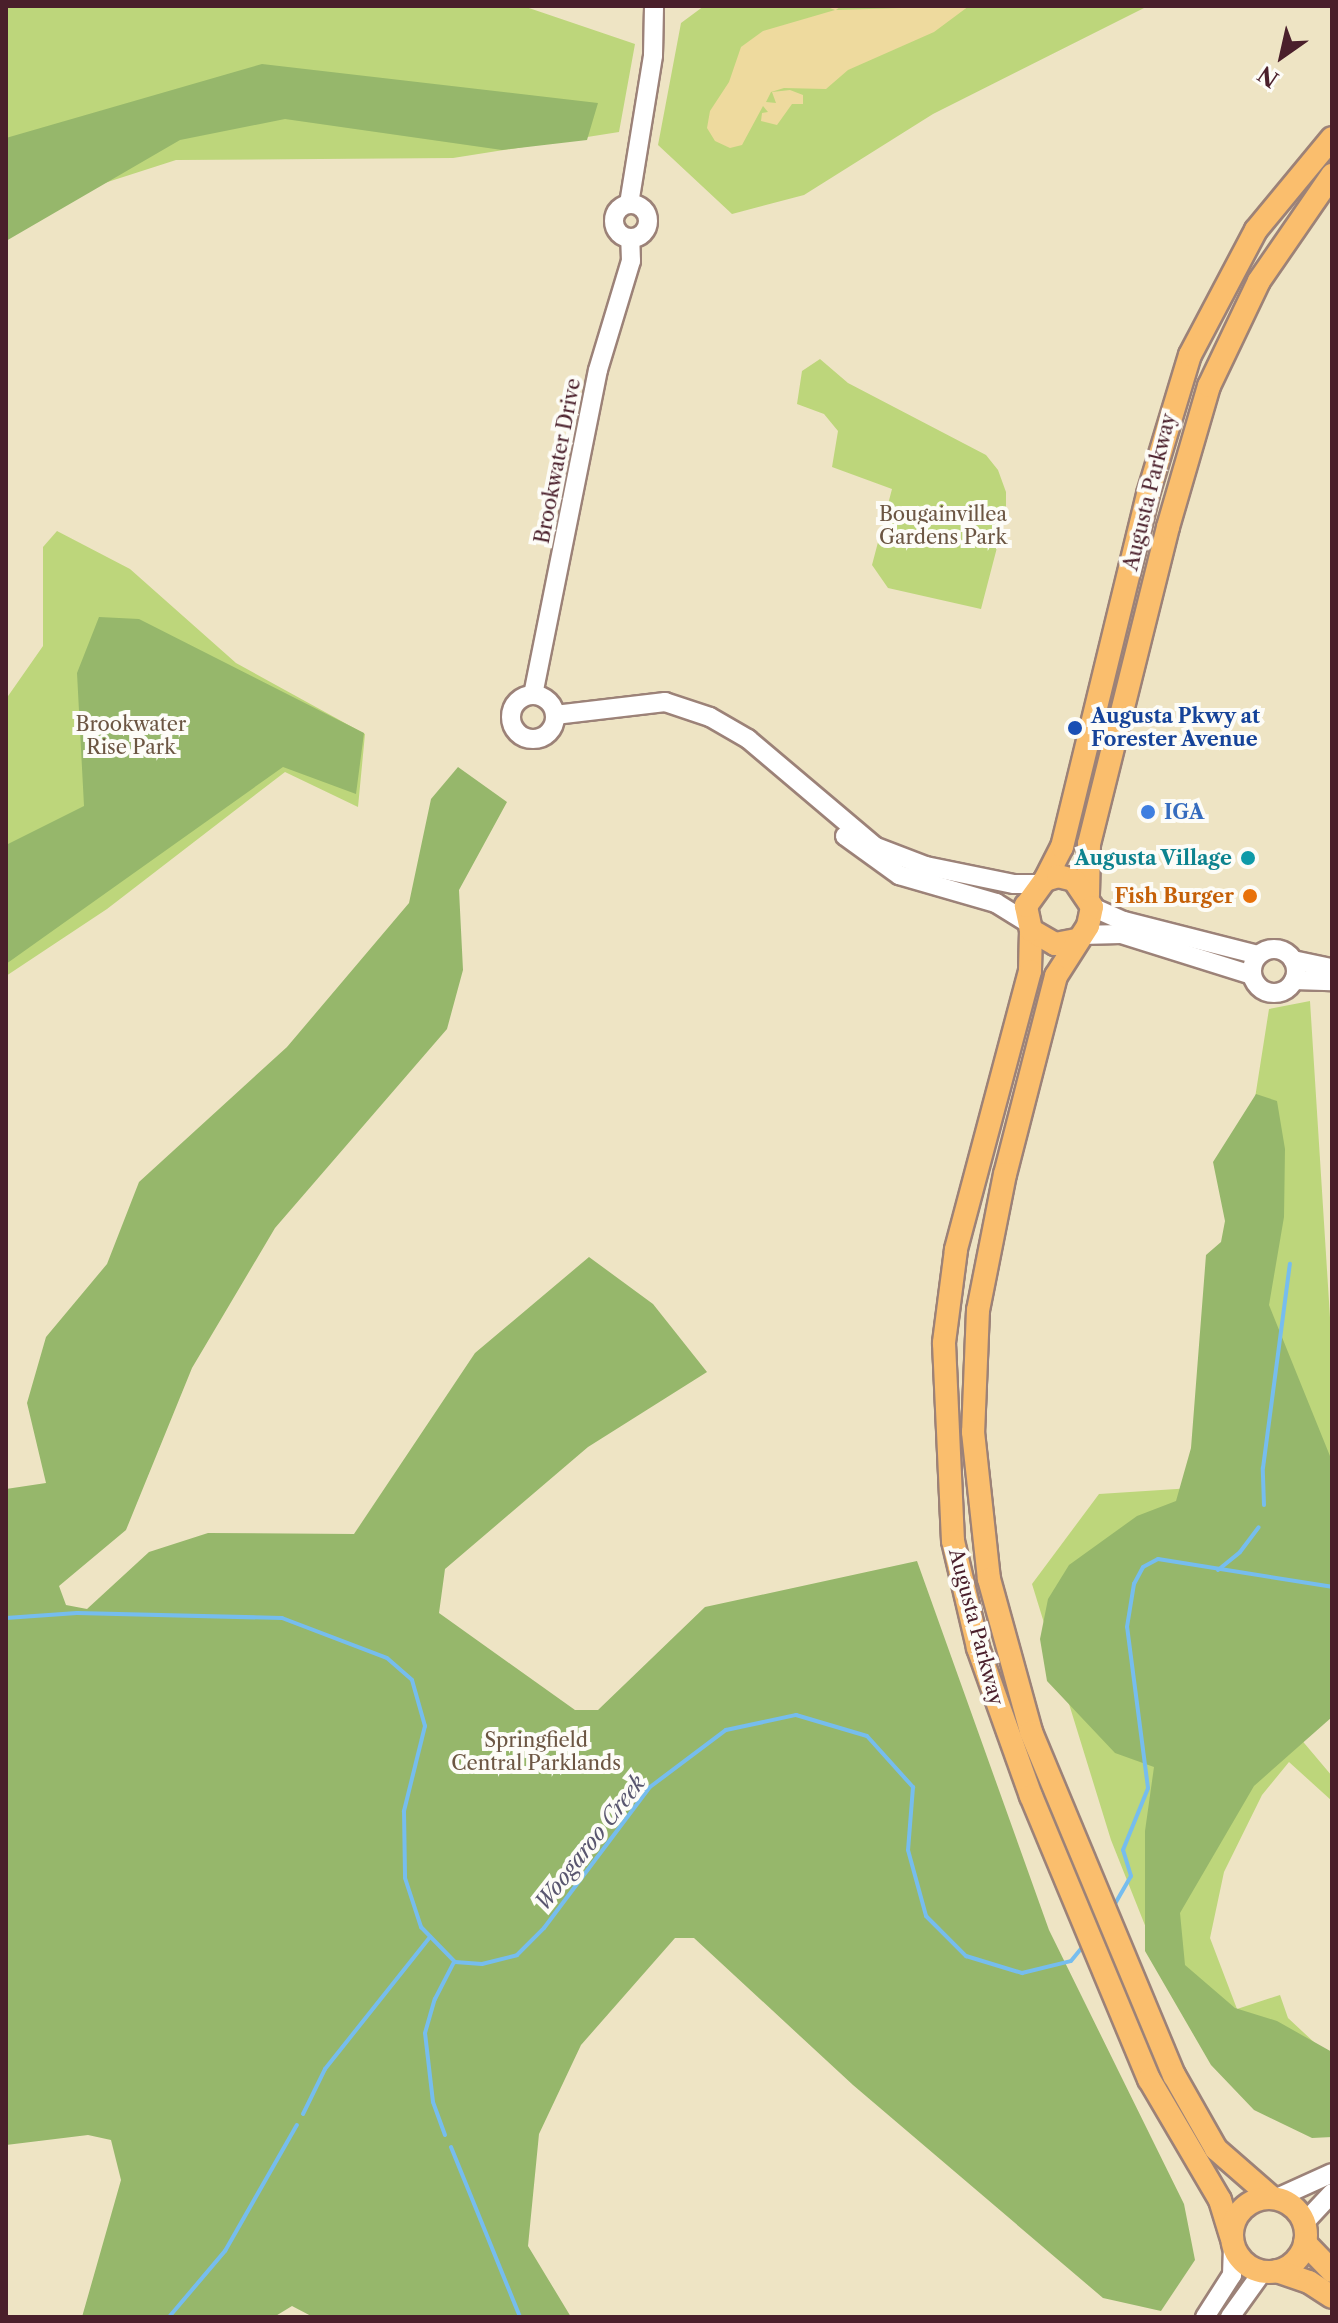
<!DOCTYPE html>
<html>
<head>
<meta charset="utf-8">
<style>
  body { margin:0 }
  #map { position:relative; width:1338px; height:2323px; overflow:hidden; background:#eee4c4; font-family:"Libre Caslon Text",serif }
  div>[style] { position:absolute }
  .green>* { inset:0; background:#bdd67b }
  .forest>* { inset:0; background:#96b76b }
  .sand>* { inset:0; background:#eeda9e }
  .stream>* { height:4px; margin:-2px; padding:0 2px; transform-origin:2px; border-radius:2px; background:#76bdee }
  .roads { filter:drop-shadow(2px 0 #9c8278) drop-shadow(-2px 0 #9c8278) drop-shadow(0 2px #9c8278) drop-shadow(0 -2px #9c8278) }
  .tertiary>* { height:18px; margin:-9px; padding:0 9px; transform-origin:9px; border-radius:9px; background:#fff }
  .tertiary>.ring { margin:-9px; padding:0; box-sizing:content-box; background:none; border:18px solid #fff; border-radius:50% }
  .primary>* { height:22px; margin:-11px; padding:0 11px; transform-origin:11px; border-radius:11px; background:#fabe6d }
  .primary>.ring { margin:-11px; padding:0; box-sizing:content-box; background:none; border:22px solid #fabe6d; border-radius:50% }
  .dots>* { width:22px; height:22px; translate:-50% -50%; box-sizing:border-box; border:4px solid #fdfcf7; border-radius:50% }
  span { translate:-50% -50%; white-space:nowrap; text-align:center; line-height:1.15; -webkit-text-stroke:8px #fdfcf7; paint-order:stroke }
  .street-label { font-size:20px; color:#4a1f2b }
  .park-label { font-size:20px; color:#6c5643 }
  .transit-label { font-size:20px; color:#164399; font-weight:700 }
  .left { translate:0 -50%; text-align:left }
  .shop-label { font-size:20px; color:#366cbe; font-weight:700 }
  .culture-label { font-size:20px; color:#0d838f; font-weight:700 }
  .right { translate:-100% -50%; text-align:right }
  .food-label { font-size:20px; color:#c56008; font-weight:700 }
  .water-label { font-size:22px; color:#59566f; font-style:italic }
  .frame { position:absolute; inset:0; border:8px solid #4a1f2b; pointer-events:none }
  .north { position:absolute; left:1242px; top:16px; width:80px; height:80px; -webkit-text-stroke:6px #fdfcf7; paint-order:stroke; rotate:214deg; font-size:22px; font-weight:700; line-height:32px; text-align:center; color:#4a1f2b }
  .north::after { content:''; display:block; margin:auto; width:28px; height:36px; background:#4a1f2b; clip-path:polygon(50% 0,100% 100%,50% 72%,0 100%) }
</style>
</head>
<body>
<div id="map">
  <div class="green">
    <div style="clip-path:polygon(6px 6px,523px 6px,635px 44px,619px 132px,453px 158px,176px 160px,89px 188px,6px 233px)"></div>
    <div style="clip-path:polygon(704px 6px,1148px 6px,933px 114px,804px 195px,732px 214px,658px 145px,681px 23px)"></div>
    <div style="clip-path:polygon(820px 359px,848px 383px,986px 455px,998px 470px,1006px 492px,1006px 513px,981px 609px,888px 588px,872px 565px,892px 489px,832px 467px,838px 431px,824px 414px,797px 404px,802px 371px)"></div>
    <div style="clip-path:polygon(57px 531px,130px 569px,236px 663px,365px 734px,358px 807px,285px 772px,107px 909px,6px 976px,6px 699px,43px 646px,43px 547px)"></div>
    <div style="clip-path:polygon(1310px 1001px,1332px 1349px,1332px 1704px,1294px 1731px,1332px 1776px,1332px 1801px,1289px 1762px,1262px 1795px,1224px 1872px,1210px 1938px,1237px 2009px,1280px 1995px,1288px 2018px,1317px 2045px,1251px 2104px,1158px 1958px,1111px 1840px,1032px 1584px,1099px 1494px,1223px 1486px,1209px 1391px,1269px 1009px)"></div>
  </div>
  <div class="forest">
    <div style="clip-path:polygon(262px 64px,598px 103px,587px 140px,502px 150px,285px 119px,180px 140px,6px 241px,6px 138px)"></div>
    <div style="clip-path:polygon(99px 617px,139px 619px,364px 733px,356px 794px,283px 767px,6px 964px,6px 845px,84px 806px,77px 673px)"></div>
    <div style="clip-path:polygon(458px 767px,507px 802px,459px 890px,463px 970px,447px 1029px,275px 1228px,192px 1368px,126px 1530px,59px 1586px,66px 1605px,87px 1609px,149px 1552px,208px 1533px,354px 1534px,475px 1353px,589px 1257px,653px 1304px,707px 1372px,588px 1447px,445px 1569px,439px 1613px,575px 1710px,598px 1710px,705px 1607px,917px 1561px,1049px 1930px,1184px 2204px,1195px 2260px,1161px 2311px,1103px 2298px,853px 2085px,694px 1938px,675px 1938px,581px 2045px,539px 2134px,528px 2246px,571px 2317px,313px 2317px,292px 2306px,274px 2317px,82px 2317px,121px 2180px,111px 2140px,88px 2135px,6px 2145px,6px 1489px,46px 1483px,27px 1403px,46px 1337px,107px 1264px,139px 1182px,287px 1047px,409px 903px,431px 799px)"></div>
    <div style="clip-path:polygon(1256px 1094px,1277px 1101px,1285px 1149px,1284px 1217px,1269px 1305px,1332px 1461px,1332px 1717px,1254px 1786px,1180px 1913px,1185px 1965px,1235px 2008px,1277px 2021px,1332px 2052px,1332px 2137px,1312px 2138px,1254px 2110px,1211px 2065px,1145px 1951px,1145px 1831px,1154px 1767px,1115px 1753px,1047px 1681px,1040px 1639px,1048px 1599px,1069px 1565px,1137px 1516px,1176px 1501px,1191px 1448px,1206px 1255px,1221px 1242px,1225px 1221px,1213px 1162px)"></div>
  </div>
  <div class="sand">
    <div style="clip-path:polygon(825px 6px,841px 6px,836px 10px,969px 6px,934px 32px,848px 70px,826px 89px,784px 88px,771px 92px,766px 102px,776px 103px,772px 92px,790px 90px,803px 95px,803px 104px,792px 104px,777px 125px,761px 121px,762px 113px,768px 112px,763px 106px,742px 145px,730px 148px,715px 141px,707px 128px,710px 111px,729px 82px,741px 47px,763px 31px,835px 10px)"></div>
  </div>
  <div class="stream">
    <div style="left:1264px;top:1505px;width:37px;rotate:-92deg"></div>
    <div style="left:1263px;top:1468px;width:206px;rotate:-82.5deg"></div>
    <div style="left:1218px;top:1570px;width:28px;rotate:-39deg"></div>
    <div style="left:1240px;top:1552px;width:31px;rotate:-53deg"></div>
    <div style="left:6px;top:1618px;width:71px;rotate:-4deg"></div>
    <div style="left:77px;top:1613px;width:205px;rotate:1.4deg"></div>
    <div style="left:282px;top:1618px;width:112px;rotate:20.9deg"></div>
    <div style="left:387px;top:1658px;width:33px;rotate:41deg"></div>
    <div style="left:412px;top:1680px;width:48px;rotate:74.2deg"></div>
    <div style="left:425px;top:1726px;width:88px;rotate:103.9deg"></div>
    <div style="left:404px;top:1811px;width:67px;rotate:89.1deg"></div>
    <div style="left:405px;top:1878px;width:52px;rotate:71.9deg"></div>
    <div style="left:421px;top:1927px;width:49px;rotate:45.8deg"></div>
    <div style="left:455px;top:1962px;width:27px;rotate:4deg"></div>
    <div style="left:482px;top:1964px;width:36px;rotate:-14deg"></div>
    <div style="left:517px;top:1955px;width:38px;rotate:-45deg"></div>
    <div style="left:544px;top:1928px;width:176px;rotate:-53.1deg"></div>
    <div style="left:650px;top:1787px;width:95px;rotate:-36.9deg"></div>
    <div style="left:726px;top:1730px;width:72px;rotate:-12.1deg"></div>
    <div style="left:796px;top:1715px;width:74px;rotate:16.5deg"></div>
    <div style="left:867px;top:1736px;width:69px;rotate:48deg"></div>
    <div style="left:913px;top:1787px;width:63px;rotate:94.5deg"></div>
    <div style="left:908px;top:1850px;width:68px;rotate:74.7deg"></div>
    <div style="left:926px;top:1916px;width:57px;rotate:45deg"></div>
    <div style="left:966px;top:1956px;width:59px;rotate:16.9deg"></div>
    <div style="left:1022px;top:1973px;width:50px;rotate:-13.8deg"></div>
    <div style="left:1071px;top:1961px;width:21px;rotate:-51deg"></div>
    <div style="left:1112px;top:1909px;width:38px;rotate:-60deg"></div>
    <div style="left:1131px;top:1876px;width:27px;rotate:-107deg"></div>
    <div style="left:1123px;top:1850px;width:67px;rotate:-68deg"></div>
    <div style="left:1148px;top:1788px;width:162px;rotate:-97.4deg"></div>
    <div style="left:1127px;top:1627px;width:44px;rotate:-80.8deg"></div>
    <div style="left:1134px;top:1584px;width:19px;rotate:-62deg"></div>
    <div style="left:1143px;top:1567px;width:17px;rotate:-28deg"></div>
    <div style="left:1158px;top:1559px;width:176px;rotate:9.1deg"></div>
    <div style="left:303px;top:2114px;width:50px;rotate:-63.9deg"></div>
    <div style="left:325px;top:2069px;width:169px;rotate:-51.5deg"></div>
    <div style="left:445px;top:2135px;width:35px;rotate:-110deg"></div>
    <div style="left:433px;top:2102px;width:69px;rotate:-96.6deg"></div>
    <div style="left:425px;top:2033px;width:35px;rotate:-74deg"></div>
    <div style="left:435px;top:1999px;width:42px;rotate:-62.8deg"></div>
    <div style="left:451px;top:2147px;width:183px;rotate:67.9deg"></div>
    <div style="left:169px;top:2317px;width:87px;rotate:-49.7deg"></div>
    <div style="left:225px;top:2251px;width:145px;rotate:-60.3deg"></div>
  </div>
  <div class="roads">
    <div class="tertiary">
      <div class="ring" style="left:614px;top:204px;width:16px;height:16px"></div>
      <div style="left:629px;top:204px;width:151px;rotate:-80.8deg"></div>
      <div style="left:653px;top:55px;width:49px;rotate:-88.8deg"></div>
      <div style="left:533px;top:695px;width:331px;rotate:-78.7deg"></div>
      <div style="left:598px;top:370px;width:114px;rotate:-73.2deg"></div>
      <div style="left:631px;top:261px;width:23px;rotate:-92deg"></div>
      <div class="ring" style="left:511px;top:695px;width:26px;height:26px"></div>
      <div style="left:555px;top:715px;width:111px;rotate:-6.7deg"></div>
      <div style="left:665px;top:702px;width:47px;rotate:18.4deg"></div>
      <div style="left:710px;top:717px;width:44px;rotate:30.1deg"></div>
      <div style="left:748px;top:739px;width:167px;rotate:40.2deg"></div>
      <div style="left:876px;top:847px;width:53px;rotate:20.8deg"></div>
      <div style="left:926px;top:866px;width:90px;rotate:11.6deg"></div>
      <div style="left:1014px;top:884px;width:26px"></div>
      <div style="left:845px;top:836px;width:67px;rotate:35.8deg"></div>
      <div style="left:899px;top:875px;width:101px;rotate:16.1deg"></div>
      <div style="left:996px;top:903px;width:39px;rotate:32deg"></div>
      <div style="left:1092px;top:907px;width:35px;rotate:24deg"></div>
      <div style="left:1124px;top:921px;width:138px;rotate:14.2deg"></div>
      <div style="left:1081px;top:935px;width:40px;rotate:-1.4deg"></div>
      <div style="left:1121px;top:934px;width:137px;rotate:17.4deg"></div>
      <div class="ring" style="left:1252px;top:949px;width:26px;height:26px"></div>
      <div style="left:1293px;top:960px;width:40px;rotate:12deg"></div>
      <div style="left:1294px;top:980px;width:38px;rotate:2deg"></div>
      <div style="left:1277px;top:2198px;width:60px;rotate:-24.4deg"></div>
      <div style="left:1304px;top:2223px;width:41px;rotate:-47deg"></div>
      <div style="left:1205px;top:2317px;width:50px;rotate:-57.3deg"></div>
      <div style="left:1232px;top:2275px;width:28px;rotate:-88deg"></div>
      <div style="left:1230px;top:2317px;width:57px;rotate:-54.3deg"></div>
    </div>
    <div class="primary">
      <div style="left:1045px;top:880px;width:37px;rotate:-63deg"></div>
      <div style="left:1062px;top:847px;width:363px;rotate:-76.3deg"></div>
      <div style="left:1148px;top:494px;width:145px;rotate:-73.2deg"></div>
      <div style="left:1190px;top:355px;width:141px;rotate:-62.2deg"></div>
      <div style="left:1256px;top:230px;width:119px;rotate:-50.4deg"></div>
      <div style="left:1088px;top:895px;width:51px;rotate:-88.9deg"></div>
      <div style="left:1089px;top:844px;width:327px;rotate:-76deg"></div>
      <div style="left:1168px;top:527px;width:147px;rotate:-73.8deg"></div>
      <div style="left:1209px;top:386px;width:116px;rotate:-64.5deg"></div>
      <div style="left:1259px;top:281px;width:129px;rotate:-55.4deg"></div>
      <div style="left:1031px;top:930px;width:41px;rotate:91.4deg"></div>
      <div style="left:1030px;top:971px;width:289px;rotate:104.9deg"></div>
      <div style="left:956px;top:1250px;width:94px;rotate:97.4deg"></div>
      <div style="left:944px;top:1343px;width:198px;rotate:87.4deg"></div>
      <div style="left:953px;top:1541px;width:110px;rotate:76.8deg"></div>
      <div style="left:978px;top:1648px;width:157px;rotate:70.3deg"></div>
      <div style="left:1031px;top:1796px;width:307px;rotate:67.4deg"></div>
      <div style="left:1149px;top:2079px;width:140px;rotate:59.6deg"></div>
      <div style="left:1220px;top:2200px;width:38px;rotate:73deg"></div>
      <div style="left:1076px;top:940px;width:21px;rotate:169deg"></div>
      <div style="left:1055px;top:944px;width:28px;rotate:-150deg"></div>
      <div style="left:1031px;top:930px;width:25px;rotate:-102deg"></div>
      <div style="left:1026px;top:906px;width:32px;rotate:-54deg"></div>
      <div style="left:1045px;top:880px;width:14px;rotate:-17deg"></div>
      <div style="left:1058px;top:876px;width:16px;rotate:14deg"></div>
      <div style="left:1074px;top:880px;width:32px;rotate:56deg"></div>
      <div style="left:1092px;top:907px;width:19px;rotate:102deg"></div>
      <div style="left:1088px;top:926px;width:59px;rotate:122.6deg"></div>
      <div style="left:1056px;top:976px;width:204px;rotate:104.4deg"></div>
      <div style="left:1005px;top:1174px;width:139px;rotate:101.2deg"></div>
      <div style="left:978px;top:1310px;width:122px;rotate:92.3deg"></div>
      <div style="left:973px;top:1432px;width:148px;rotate:83.8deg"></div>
      <div style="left:989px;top:1579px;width:159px;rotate:74.6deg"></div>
      <div style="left:1031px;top:1732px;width:372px;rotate:67.4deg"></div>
      <div style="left:1174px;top:2075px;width:85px;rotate:60.4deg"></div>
      <div style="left:1216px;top:2149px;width:73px;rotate:41.1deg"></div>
      <div class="ring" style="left:1232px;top:2198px;width:52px;height:52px"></div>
      <div style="left:1305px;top:2243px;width:39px;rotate:46deg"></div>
      <div style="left:1277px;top:2271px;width:34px;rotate:19deg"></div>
      <div style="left:1309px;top:2282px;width:27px;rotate:33deg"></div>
    </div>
  </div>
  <div class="dots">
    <div style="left:1075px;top:728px;background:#1a4fb4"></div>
    <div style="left:1148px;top:812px;background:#3f7fe0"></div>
    <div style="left:1248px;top:858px;background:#0f9aa8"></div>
    <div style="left:1250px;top:896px;background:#e8710a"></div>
  </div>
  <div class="street-label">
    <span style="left:558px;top:461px;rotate:-79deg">Brookwater Drive</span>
    <span style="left:1150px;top:492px;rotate:-76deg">Augusta Parkway</span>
    <span style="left:976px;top:1627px;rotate:75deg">Augusta Parkway</span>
  </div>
  <div class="park-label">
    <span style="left:943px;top:526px">Bougainvillea<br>Gardens Park</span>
    <span style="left:131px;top:736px">Brookwater<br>Rise Park</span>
    <span style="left:536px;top:1752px">Springfield<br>Central Parklands</span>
  </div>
  <div class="transit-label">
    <span class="left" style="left:1091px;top:728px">Augusta Pkwy at<br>Forester Avenue</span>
  </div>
  <div class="shop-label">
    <span class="left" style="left:1164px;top:812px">IGA</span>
  </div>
  <div class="culture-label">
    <span class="right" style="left:1232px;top:858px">Augusta Village</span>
  </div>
  <div class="food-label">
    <span class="right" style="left:1234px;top:896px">Fish Burger</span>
  </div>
  <div class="water-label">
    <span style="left:590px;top:1843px;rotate:-52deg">Woogaroo Creek</span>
  </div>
  <div class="frame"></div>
  <div class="north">N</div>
</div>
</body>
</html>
